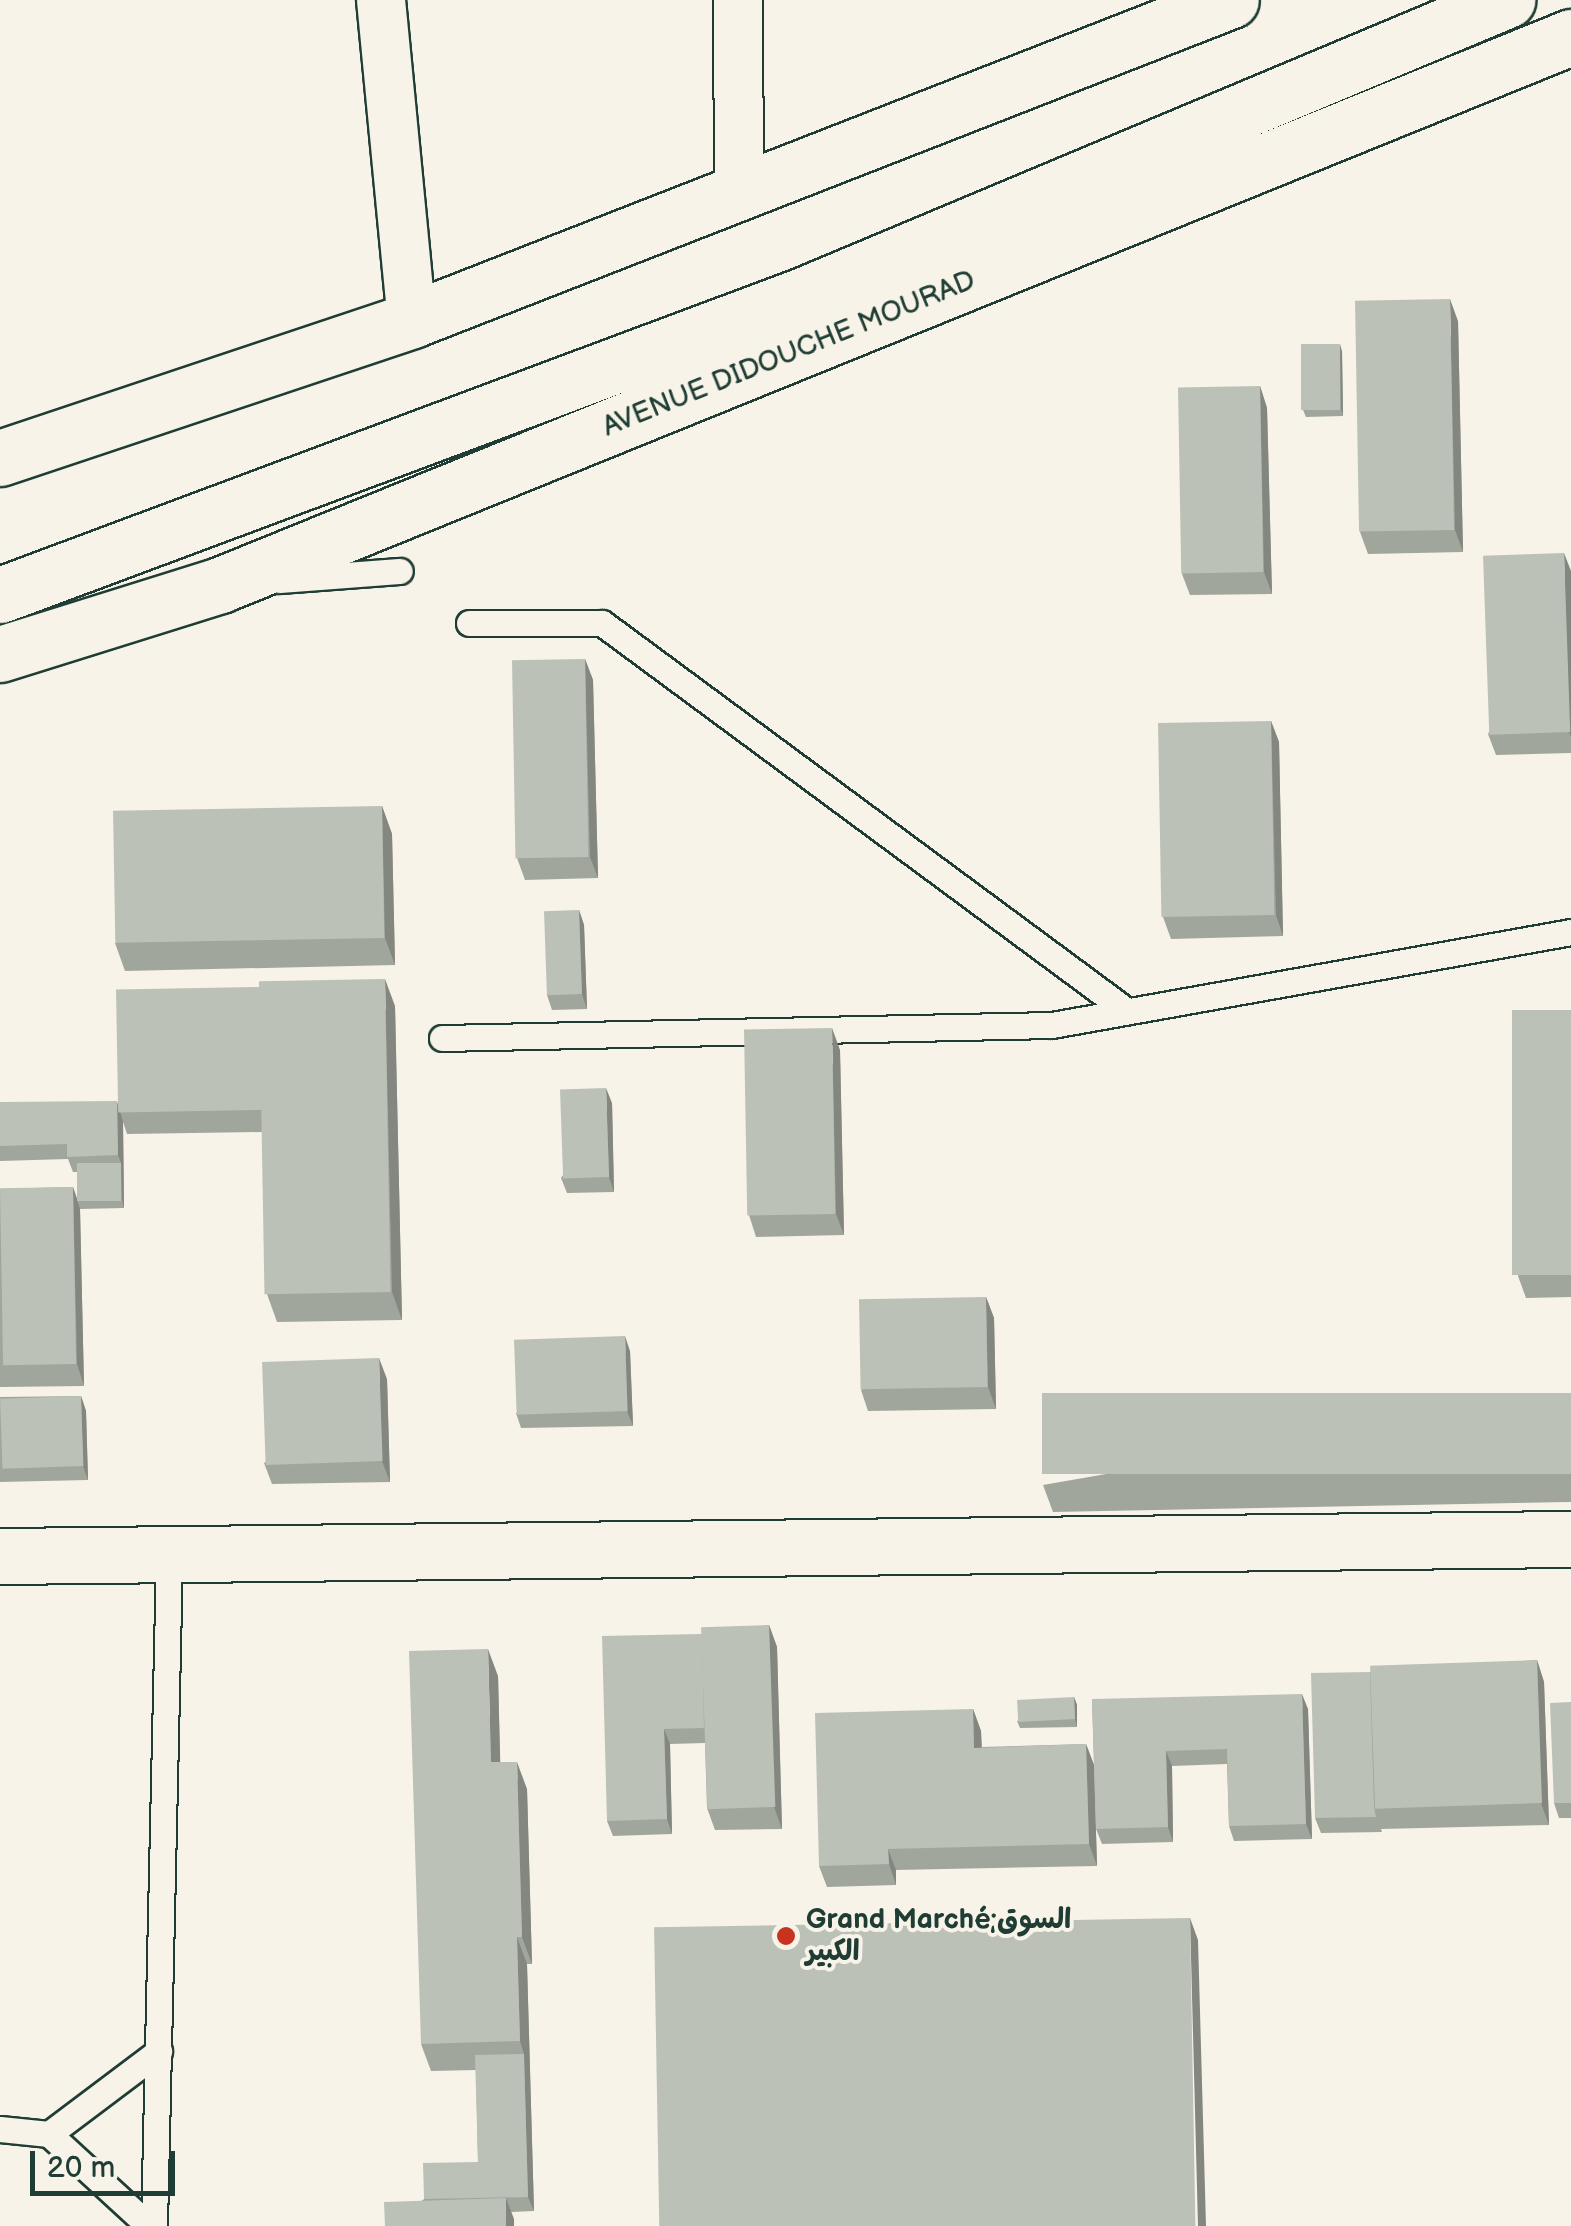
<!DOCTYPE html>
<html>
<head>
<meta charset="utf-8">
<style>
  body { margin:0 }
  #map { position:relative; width:1571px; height:2226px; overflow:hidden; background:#f7f3e8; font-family:"Balsamiq Sans","Playpen Sans Arabic",sans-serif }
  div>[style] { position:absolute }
  .roads { filter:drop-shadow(2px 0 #1f3d34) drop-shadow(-2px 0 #1f3d34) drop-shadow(0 2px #1f3d34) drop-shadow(0 -2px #1f3d34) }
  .service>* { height:25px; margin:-12.5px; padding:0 12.5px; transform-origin:12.5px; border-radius:12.5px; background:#f7f3e8 }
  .minor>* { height:48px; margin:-24px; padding:0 24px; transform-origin:24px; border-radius:24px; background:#f7f3e8 }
  .tertiary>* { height:55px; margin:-27.5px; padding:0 27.5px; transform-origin:27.5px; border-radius:27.5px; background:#f7f3e8 }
  .primary>* { height:55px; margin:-27.5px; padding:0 27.5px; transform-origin:27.5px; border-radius:27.5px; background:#f7f3e8 }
  .wall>* { inset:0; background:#a1a69d }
  .shaded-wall>* { inset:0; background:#83877f }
  .building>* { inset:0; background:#bbc1b6; transform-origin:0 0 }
  .dots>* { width:28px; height:28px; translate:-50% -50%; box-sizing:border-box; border:5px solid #f7f3e8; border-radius:50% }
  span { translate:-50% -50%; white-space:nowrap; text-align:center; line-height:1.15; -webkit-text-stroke:8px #f7f3e8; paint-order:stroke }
  .street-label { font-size:28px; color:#1f3d34 }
  .poi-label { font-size:28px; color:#1f3d34; font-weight:700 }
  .left { translate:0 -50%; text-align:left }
  .scale { position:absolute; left:30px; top:2151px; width:145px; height:45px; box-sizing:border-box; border:5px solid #1f3d34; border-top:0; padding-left:12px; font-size:30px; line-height:35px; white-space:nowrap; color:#1f3d34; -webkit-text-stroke:8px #f7f3e8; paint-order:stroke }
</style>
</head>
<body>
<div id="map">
  <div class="roads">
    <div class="service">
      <div style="left:279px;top:580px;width:121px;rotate:-4.3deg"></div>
      <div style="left:469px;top:623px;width:133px"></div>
      <div style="left:602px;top:623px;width:653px;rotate:36.47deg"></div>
      <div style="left:442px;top:1038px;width:610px;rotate:-1.22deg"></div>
      <div style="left:1052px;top:1025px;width:527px;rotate:-10.16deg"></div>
      <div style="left:0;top:2129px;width:49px;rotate:5.8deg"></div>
      <div style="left:49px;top:2134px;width:136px;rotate:42.6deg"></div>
      <div style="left:49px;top:2134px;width:138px;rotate:-37deg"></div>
      <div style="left:154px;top:2226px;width:668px;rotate:-88.71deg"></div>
    </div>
    <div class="minor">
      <div style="left:381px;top:0;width:321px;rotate:84.5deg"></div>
      <div style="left:738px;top:0;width:196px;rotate:89.7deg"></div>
    </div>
    <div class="tertiary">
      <div style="left:0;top:458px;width:434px;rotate:-18.5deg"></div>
      <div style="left:412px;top:320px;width:879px;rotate:-21.34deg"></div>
      <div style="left:0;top:1556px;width:1571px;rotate:-0.62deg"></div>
    </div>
    <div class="primary">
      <div style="left:0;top:595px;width:855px;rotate:-20.47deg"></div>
      <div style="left:801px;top:296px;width:766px;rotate:-22.75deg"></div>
      <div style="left:0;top:654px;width:231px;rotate:-17.4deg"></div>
      <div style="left:220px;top:585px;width:1458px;rotate:-22.08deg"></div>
    </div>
  </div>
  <div class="wall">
    <div style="clip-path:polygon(1458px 321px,1463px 552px,1368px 554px,1360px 532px)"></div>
    <div style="clip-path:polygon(1342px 351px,1343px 416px,1306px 417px,1303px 410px)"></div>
    <div style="clip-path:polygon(1260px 386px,1267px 408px,1272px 594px,1190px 595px,1182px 574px)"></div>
    <div style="clip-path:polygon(1571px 571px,1571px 753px,1496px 755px,1488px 734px)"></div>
    <div style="clip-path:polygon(585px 659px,593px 680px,598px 878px,525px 880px,517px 858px)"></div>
    <div style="clip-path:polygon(1271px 721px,1279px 742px,1283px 936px,1171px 939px,1163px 917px)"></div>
    <div style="clip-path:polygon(382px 806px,392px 834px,395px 965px,125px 971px,115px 943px)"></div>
    <div style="clip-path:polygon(579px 910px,584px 925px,587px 1009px,552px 1010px,547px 995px)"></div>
    <div style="clip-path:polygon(395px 1006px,402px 1320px,277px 1322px,267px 1294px,263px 1132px,127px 1134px,123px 1122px,124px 1208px,80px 1209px,84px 1386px,0 1387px,0 1189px,73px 1187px,78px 1201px,77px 1172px,73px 1172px,68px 1159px,0 1161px,0 1102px,119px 1107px)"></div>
    <div style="clip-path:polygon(1571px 1010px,1571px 1297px,1526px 1298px,1518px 1276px)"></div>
    <div style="clip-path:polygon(840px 1050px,844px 1235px,756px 1237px,749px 1215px)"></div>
    <div style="clip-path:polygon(612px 1103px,614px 1192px,567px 1193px,561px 1178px)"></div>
    <div style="clip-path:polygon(986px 1297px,994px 1318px,996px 1409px,868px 1411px,861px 1390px)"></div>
    <div style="clip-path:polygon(630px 1351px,633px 1426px,521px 1428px,516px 1413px)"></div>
    <div style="clip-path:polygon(387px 1379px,390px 1482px,272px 1484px,264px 1463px)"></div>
    <div style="clip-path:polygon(1571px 1393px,1571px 1502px,1053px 1512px,1043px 1485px)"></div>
    <div style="clip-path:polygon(81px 1396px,86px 1411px,88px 1480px,0 1482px,0 1397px)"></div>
    <div style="clip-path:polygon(769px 1625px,777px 1647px,782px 1829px,715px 1830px,707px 1808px,705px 1743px,670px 1744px,672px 1834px,613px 1836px,607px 1821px,702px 1634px)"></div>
    <div style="clip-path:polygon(1537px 1660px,1544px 1682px,1549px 1825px,1381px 1829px,1382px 1832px,1321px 1833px,1315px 1818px,1370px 1672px)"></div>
    <div style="clip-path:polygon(498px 1676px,500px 1762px,527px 1789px,532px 1964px,527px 1964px,534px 2211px,511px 2212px,514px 2226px,385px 2226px,478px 2162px,476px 2070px,431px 2071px,421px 2044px)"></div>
    <div style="clip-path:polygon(1074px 1697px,1077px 1705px,1077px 1727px,1020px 1728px,1017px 1721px)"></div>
    <div style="clip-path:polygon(1092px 1699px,1308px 1709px,1312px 1839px,1234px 1841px,1229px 1826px,1227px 1764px,1172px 1766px,1173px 1842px,1102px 1844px,1096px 1829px)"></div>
    <div style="clip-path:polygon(1571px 1702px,1571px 1818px,1559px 1818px,1554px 1803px)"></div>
    <div style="clip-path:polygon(973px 1709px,981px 1731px,982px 1747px,1086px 1744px,1094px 1765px,1097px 1866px,896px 1870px,896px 1885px,827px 1887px,819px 1866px)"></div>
  </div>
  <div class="shaded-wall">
    <div style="clip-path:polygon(1450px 299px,1458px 321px,1463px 552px,1455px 530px)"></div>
    <div style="clip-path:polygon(1340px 344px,1342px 351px,1343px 416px,1341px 409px)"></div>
    <div style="clip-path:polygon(1260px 386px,1267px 408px,1272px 594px,1264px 572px)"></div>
    <div style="clip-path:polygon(1564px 553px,1571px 571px,1571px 737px,1569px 732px)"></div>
    <div style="clip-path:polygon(585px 659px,593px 680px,598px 878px,590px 857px)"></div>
    <div style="clip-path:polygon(1271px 721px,1279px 742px,1283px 936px,1276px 915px)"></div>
    <div style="clip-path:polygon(382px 806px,392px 834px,395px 965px,385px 938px)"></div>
    <div style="clip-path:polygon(579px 910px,584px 925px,587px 1009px,582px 994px)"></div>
    <div style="clip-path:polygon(385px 979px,395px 1006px,402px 1320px,392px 1292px)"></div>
    <div style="clip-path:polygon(832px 1028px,840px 1050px,844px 1235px,836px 1214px)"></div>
    <div style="clip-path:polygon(606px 1088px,612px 1103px,614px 1192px,609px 1177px)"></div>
    <div style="clip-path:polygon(117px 1101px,123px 1122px,124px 1208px,122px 1200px,121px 1163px,118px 1155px)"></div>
    <div style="clip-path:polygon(73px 1187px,80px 1209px,84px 1386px,77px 1364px)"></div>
    <div style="clip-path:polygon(986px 1297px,994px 1318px,996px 1409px,988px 1387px)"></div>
    <div style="clip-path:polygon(625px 1336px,630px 1351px,633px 1426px,627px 1411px)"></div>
    <div style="clip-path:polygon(379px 1358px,387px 1379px,390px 1482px,382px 1461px)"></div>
    <div style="clip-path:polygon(81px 1396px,86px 1411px,88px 1480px,83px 1466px)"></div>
    <div style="clip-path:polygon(769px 1625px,777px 1647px,782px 1829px,774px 1807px)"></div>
    <div style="clip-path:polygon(488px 1649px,498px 1676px,501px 1790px,491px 1762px)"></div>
    <div style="clip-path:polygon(1537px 1660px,1544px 1682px,1549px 1825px,1541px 1803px)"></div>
    <div style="clip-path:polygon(1302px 1694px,1308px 1709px,1312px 1839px,1306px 1824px)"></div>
    <div style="clip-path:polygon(1074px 1697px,1077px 1705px,1077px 1727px,1075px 1719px)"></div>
    <div style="clip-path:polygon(973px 1709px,981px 1731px,982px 1769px,974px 1748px)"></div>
    <div style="clip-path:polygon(664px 1729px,670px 1744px,672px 1834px,667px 1819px)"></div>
    <div style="clip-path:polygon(1086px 1744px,1094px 1765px,1097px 1866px,1089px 1844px)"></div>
    <div style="clip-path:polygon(1166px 1751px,1172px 1766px,1173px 1842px,1168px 1827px)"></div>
    <div style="clip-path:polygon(517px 1762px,527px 1789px,532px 1964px,522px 1937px)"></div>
    <div style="clip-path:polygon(888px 1849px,896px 1870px,896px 1885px,889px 1864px)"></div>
    <div style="clip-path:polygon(1190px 1918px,1198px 1940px,1206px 2226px,1198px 2226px)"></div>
    <div style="clip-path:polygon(517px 1937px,527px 1964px,534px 2211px,528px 2197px,524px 2054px,520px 2041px)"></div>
    <div style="clip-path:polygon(506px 2198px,514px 2219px,514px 2226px,506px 2226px)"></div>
  </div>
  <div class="building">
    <div style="left:1450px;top:299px;width:231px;height:95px;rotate:89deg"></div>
    <div style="left:1301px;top:344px;width:39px;height:66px"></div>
    <div style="left:1260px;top:386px;width:186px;height:82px;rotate:89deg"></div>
    <div style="left:1564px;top:553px;width:179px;height:81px;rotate:88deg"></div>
    <div style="left:585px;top:659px;width:198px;height:73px;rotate:89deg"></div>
    <div style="left:1271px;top:721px;width:194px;height:113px;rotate:89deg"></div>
    <div style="left:382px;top:806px;width:132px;height:269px;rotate:89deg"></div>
    <div style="left:579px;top:910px;width:84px;height:35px;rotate:88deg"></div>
    <div style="left:385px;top:979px;width:313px;height:126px;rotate:89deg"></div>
    <div style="left:260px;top:987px;width:123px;height:144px;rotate:89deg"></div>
    <div style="left:1571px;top:1010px;width:265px;height:59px;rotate:90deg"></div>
    <div style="left:832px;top:1028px;width:186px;height:88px;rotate:89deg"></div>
    <div style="left:606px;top:1088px;width:89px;height:46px;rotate:88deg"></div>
    <div style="clip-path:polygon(117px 1101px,118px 1155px,67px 1157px,67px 1144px,0 1146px,0 1102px)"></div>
    <div style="left:77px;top:1163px;width:44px;height:38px"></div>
    <div style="left:73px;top:1187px;width:177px;height:73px;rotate:89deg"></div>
    <div style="left:986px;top:1297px;width:90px;height:127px;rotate:89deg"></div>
    <div style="left:625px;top:1336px;width:75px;height:111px;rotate:88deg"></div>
    <div style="left:379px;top:1358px;width:103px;height:117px;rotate:88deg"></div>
    <div style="left:1571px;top:1393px;width:81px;height:529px;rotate:90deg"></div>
    <div style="left:81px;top:1396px;width:70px;height:81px;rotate:88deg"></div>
    <div style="left:769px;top:1625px;width:182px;height:68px;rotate:88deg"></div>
    <div style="clip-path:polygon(702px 1634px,704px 1728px,664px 1729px,667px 1819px,607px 1821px,602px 1636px)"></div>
    <div style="clip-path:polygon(488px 1649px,491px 1762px,517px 1762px,522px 1937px,517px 1937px,520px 2041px,421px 2044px,409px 1651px)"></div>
    <div style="left:1537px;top:1660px;width:143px;height:167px;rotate:88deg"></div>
    <div style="clip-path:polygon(1370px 1672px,1374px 1807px,1376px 1817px,1315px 1818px,1311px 1673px)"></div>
    <div style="clip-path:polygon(1302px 1694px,1306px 1824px,1229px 1826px,1227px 1749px,1166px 1751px,1168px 1827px,1096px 1829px,1092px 1699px)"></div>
    <div style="left:1074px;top:1697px;width:22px;height:57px;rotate:87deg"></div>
    <div style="clip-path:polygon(1571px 1702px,1571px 1803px,1554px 1803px,1550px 1703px)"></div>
    <div style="clip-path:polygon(973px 1709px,974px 1748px,1086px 1744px,1089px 1844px,888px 1849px,889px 1864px,819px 1866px,815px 1713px)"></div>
    <div style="left:1190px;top:1918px;width:308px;height:536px;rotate:89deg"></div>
    <div style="clip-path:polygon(524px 2054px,528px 2197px,424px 2199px,423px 2163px,478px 2162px,475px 2055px)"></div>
    <div style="clip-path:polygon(506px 2198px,506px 2226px,385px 2226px,384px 2202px)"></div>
  </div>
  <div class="dots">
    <div style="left:786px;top:1936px;background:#c8321e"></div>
  </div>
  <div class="street-label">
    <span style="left:789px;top:354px;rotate:-22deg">AVENUE DIDOUCHE MOURAD</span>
  </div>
  <div class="poi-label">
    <span class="left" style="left:806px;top:1936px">Grand Marché;السوق<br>الكبير</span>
  </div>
  <div class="scale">20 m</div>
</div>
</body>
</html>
